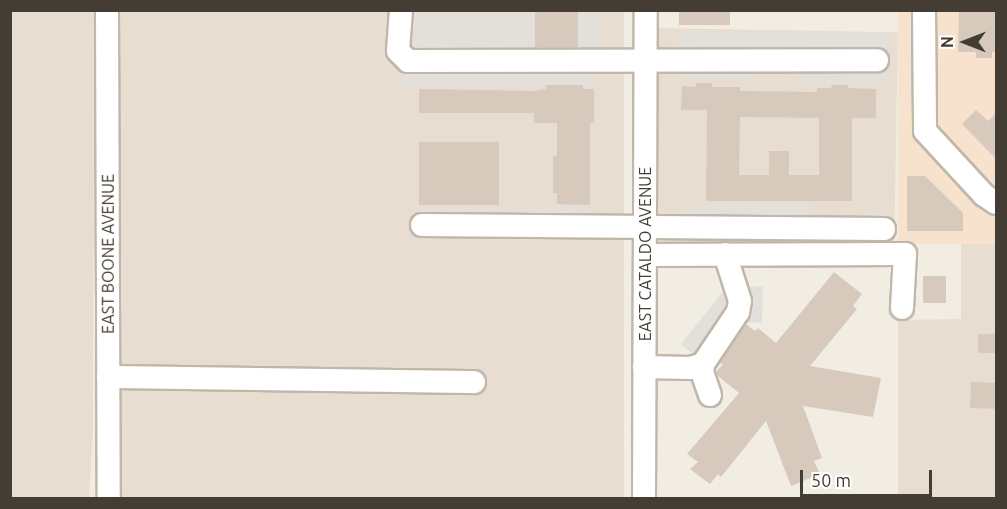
<!DOCTYPE html>
<html>
<head>
<meta charset="utf-8">
<style>
  body { margin:0 }
  #map { position:relative; width:1007px; height:509px; overflow:hidden; background:#f2ede3; font-family:Ubuntu,sans-serif }
  div>[style] { position:absolute }
  .residential>* { inset:0; background:#e7ded1; transform-origin:0 0 }
  .commercial>* { inset:0; background:#f6e2cd; transform-origin:0 0 }
  .parking>* { inset:0; background:#e3e0dc }
  .building>* { inset:0; background:#d7cabc; transform-origin:0 0 }
  .roads { filter:drop-shadow(2px 0 #c1b7a9) drop-shadow(-2px 0 #c1b7a9) drop-shadow(0 2px #c1b7a9) drop-shadow(0 -2px #c1b7a9) }
  .minor>* { height:22px; margin:-11px; padding:0 11px; transform-origin:11px; border-radius:11px; background:#fff }
  span { translate:-50% -50%; white-space:nowrap; text-align:center; line-height:1.15; -webkit-text-stroke:4.5px #fff; paint-order:stroke }
  .street-label { font-size:16px; color:#443d33 }
  .frame { position:absolute; inset:0; border:12px solid #443d33; pointer-events:none }
  .north { position:absolute; left:935px; top:12px; width:60px; height:60px; -webkit-text-stroke:4px #fff; paint-order:stroke; rotate:270deg; font-size:16px; font-weight:700; line-height:24px; text-align:center; color:#443d33 }
  .north::after { content:''; display:block; margin:auto; width:21px; height:27px; background:#443d33; clip-path:polygon(50% 0,100% 100%,50% 72%,0 100%) }
  .scale { position:absolute; left:800px; top:470px; width:132px; height:27px; box-sizing:border-box; border:3px solid #443d33; border-top:0; padding-left:8px; font-size:18px; line-height:21px; white-space:nowrap; color:#443d33; -webkit-text-stroke:4px #fff; paint-order:stroke }
</style>
</head>
<body>
<div id="map">
  <div class="residential">
    <div style="clip-path:polygon(10px 11px,94px 11px,93px 429px,89px 498px,11px 498px)"></div>
    <div style="left:113px;top:11px;width:511px;height:487px"></div>
    <div style="left:656px;top:28px;width:242px;height:214px;rotate:1deg"></div>
    <div style="clip-path:polygon(961px 244px,996px 244px,996px 498px,898px 498px,898px 320px,961px 319px)"></div>
  </div>
  <div class="commercial">
    <div style="left:898px;top:11px;width:98px;height:233px"></div>
  </div>
  <div class="parking">
    <div style="clip-path:polygon(402px 11px,624px 11px,624px 15px,617px 13px,597px 13px,598px 49px,617px 50px,622px 47px,622px 70px,593px 68px,592px 85px,401px 85px)"></div>
    <div style="clip-path:polygon(680px 32px,890px 33px,889px 83px,799px 82px,799px 70px,754px 70px,754px 80px,685px 80px,684px 63px,657px 63px,657px 46px,679px 46px)"></div>
    <div style="clip-path:polygon(588px 206px,588px 217px,606px 224px,606px 238px,416px 235px,416px 207px)"></div>
    <div style="clip-path:polygon(686px 206px,813px 206px,813px 220px,871px 220px,871px 210px,885px 210px,885px 238px,658px 238px,658px 223px,686px 223px)"></div>
    <div style="clip-path:polygon(763px 286px,762px 323px,744px 322px,710px 369px,681px 344px,725px 289px)"></div>
  </div>
  <div class="building">
    <div style="left:679px;top:10px;width:51px;height:15px"></div>
    <div style="clip-path:polygon(959px 11px,996px 11px,996px 52px,992px 52px,992px 58px,976px 58px,976px 52px,958px 52px)"></div>
    <div style="left:535px;top:12px;width:43px;height:35px"></div>
    <div style="clip-path:polygon(evenodd,696px 83px,712px 83px,712px 87px,740px 87px,740px 91px,817px 92px,817px 88px,831px 88px,832px 85px,848px 85px,848px 88px,876px 89px,876px 118px,852px 118px,852px 201px,706px 201px,707px 110px,681px 110px,682px 86px,696px 87px,696px 83px,740px 117px,819px 118px,819px 175px,789px 175px,789px 151px,769px 151px,769px 175px,739px 175px,740px 117px)"></div>
    <div style="clip-path:polygon(546px 85px,583px 85px,583px 89px,594px 89px,594px 123px,590px 123px,590px 205px,557px 204px,557px 193px,553px 193px,553px 156px,557px 156px,557px 123px,534px 123px,534px 113px,419px 113px,419px 89px,534px 91px,546px 89px)"></div>
    <div style="clip-path:polygon(976px 110px,988px 121px,996px 113px,996px 159px,962px 124px)"></div>
    <div style="left:419px;top:142px;width:80px;height:63px"></div>
    <div style="clip-path:polygon(907px 176px,925px 176px,963px 213px,963px 231px,907px 231px)"></div>
    <div style="clip-path:polygon(834px 272px,862px 294px,853px 306px,857px 309px,810px 366px,881px 378px,873px 417px,803px 406px,822px 458px,814px 461px,820px 474px,791px 486px,766px 421px,721px 477px,718px 474px,710px 484px,690px 469px,698px 462px,687px 454px,739px 393px,718px 376px,716px 372px,723px 364px,720px 363px,746px 324px,755px 331px,758px 328px,776px 343px)"></div>
    <div style="left:923px;top:276px;width:23px;height:27px"></div>
    <div style="left:978px;top:334px;width:18px;height:19px"></div>
    <div style="left:971px;top:382px;width:25px;height:26px;rotate:2deg"></div>
  </div>
  <div class="roads">
    <div class="minor">
      <div style="left:107px;top:10px;width:488px;rotate:89.8deg"></div>
      <div style="left:401px;top:10px;width:41px;rotate:94.2deg"></div>
      <div style="left:398px;top:51px;width:14px;rotate:45deg"></div>
      <div style="left:408px;top:61px;width:469px;rotate:-0.1deg"></div>
      <div style="left:924px;top:10px;width:121px;rotate:89.5deg"></div>
      <div style="left:925px;top:131px;width:87px;rotate:47.3deg"></div>
      <div style="left:984px;top:195px;width:14px;rotate:34deg"></div>
      <div style="left:422px;top:225px;width:462px;rotate:0.5deg"></div>
      <div style="left:645px;top:255px;width:260px;rotate:-0.2deg"></div>
      <div style="left:905px;top:254px;width:54px;rotate:93.2deg"></div>
      <div style="left:644px;top:367px;width:46px;rotate:1.2deg"></div>
      <div style="left:690px;top:368px;width:14px;rotate:-17deg"></div>
      <div style="left:108px;top:377px;width:366px;rotate:0.8deg"></div>
      <div style="left:710px;top:395px;width:24px;rotate:-109deg"></div>
      <div style="left:702px;top:372px;width:8px;rotate:-83deg"></div>
      <div style="left:703px;top:364px;width:63px;rotate:-56.1deg"></div>
      <div style="left:738px;top:312px;width:11px;rotate:-80deg"></div>
      <div style="left:740px;top:301px;width:49px;rotate:-107.7deg"></div>
      <div style="left:644px;top:498px;width:488px;rotate:-89.8deg"></div>
    </div>
  </div>
  <div class="street-label">
    <span style="left:108px;top:254px;rotate:-90deg">EAST BOONE AVENUE</span>
    <span style="left:645px;top:254px;rotate:-90deg">EAST CATALDO AVENUE</span>
  </div>
  <div class="frame"></div>
  <div class="north">N</div>
  <div class="scale">50 m</div>
</div>
</body>
</html>
